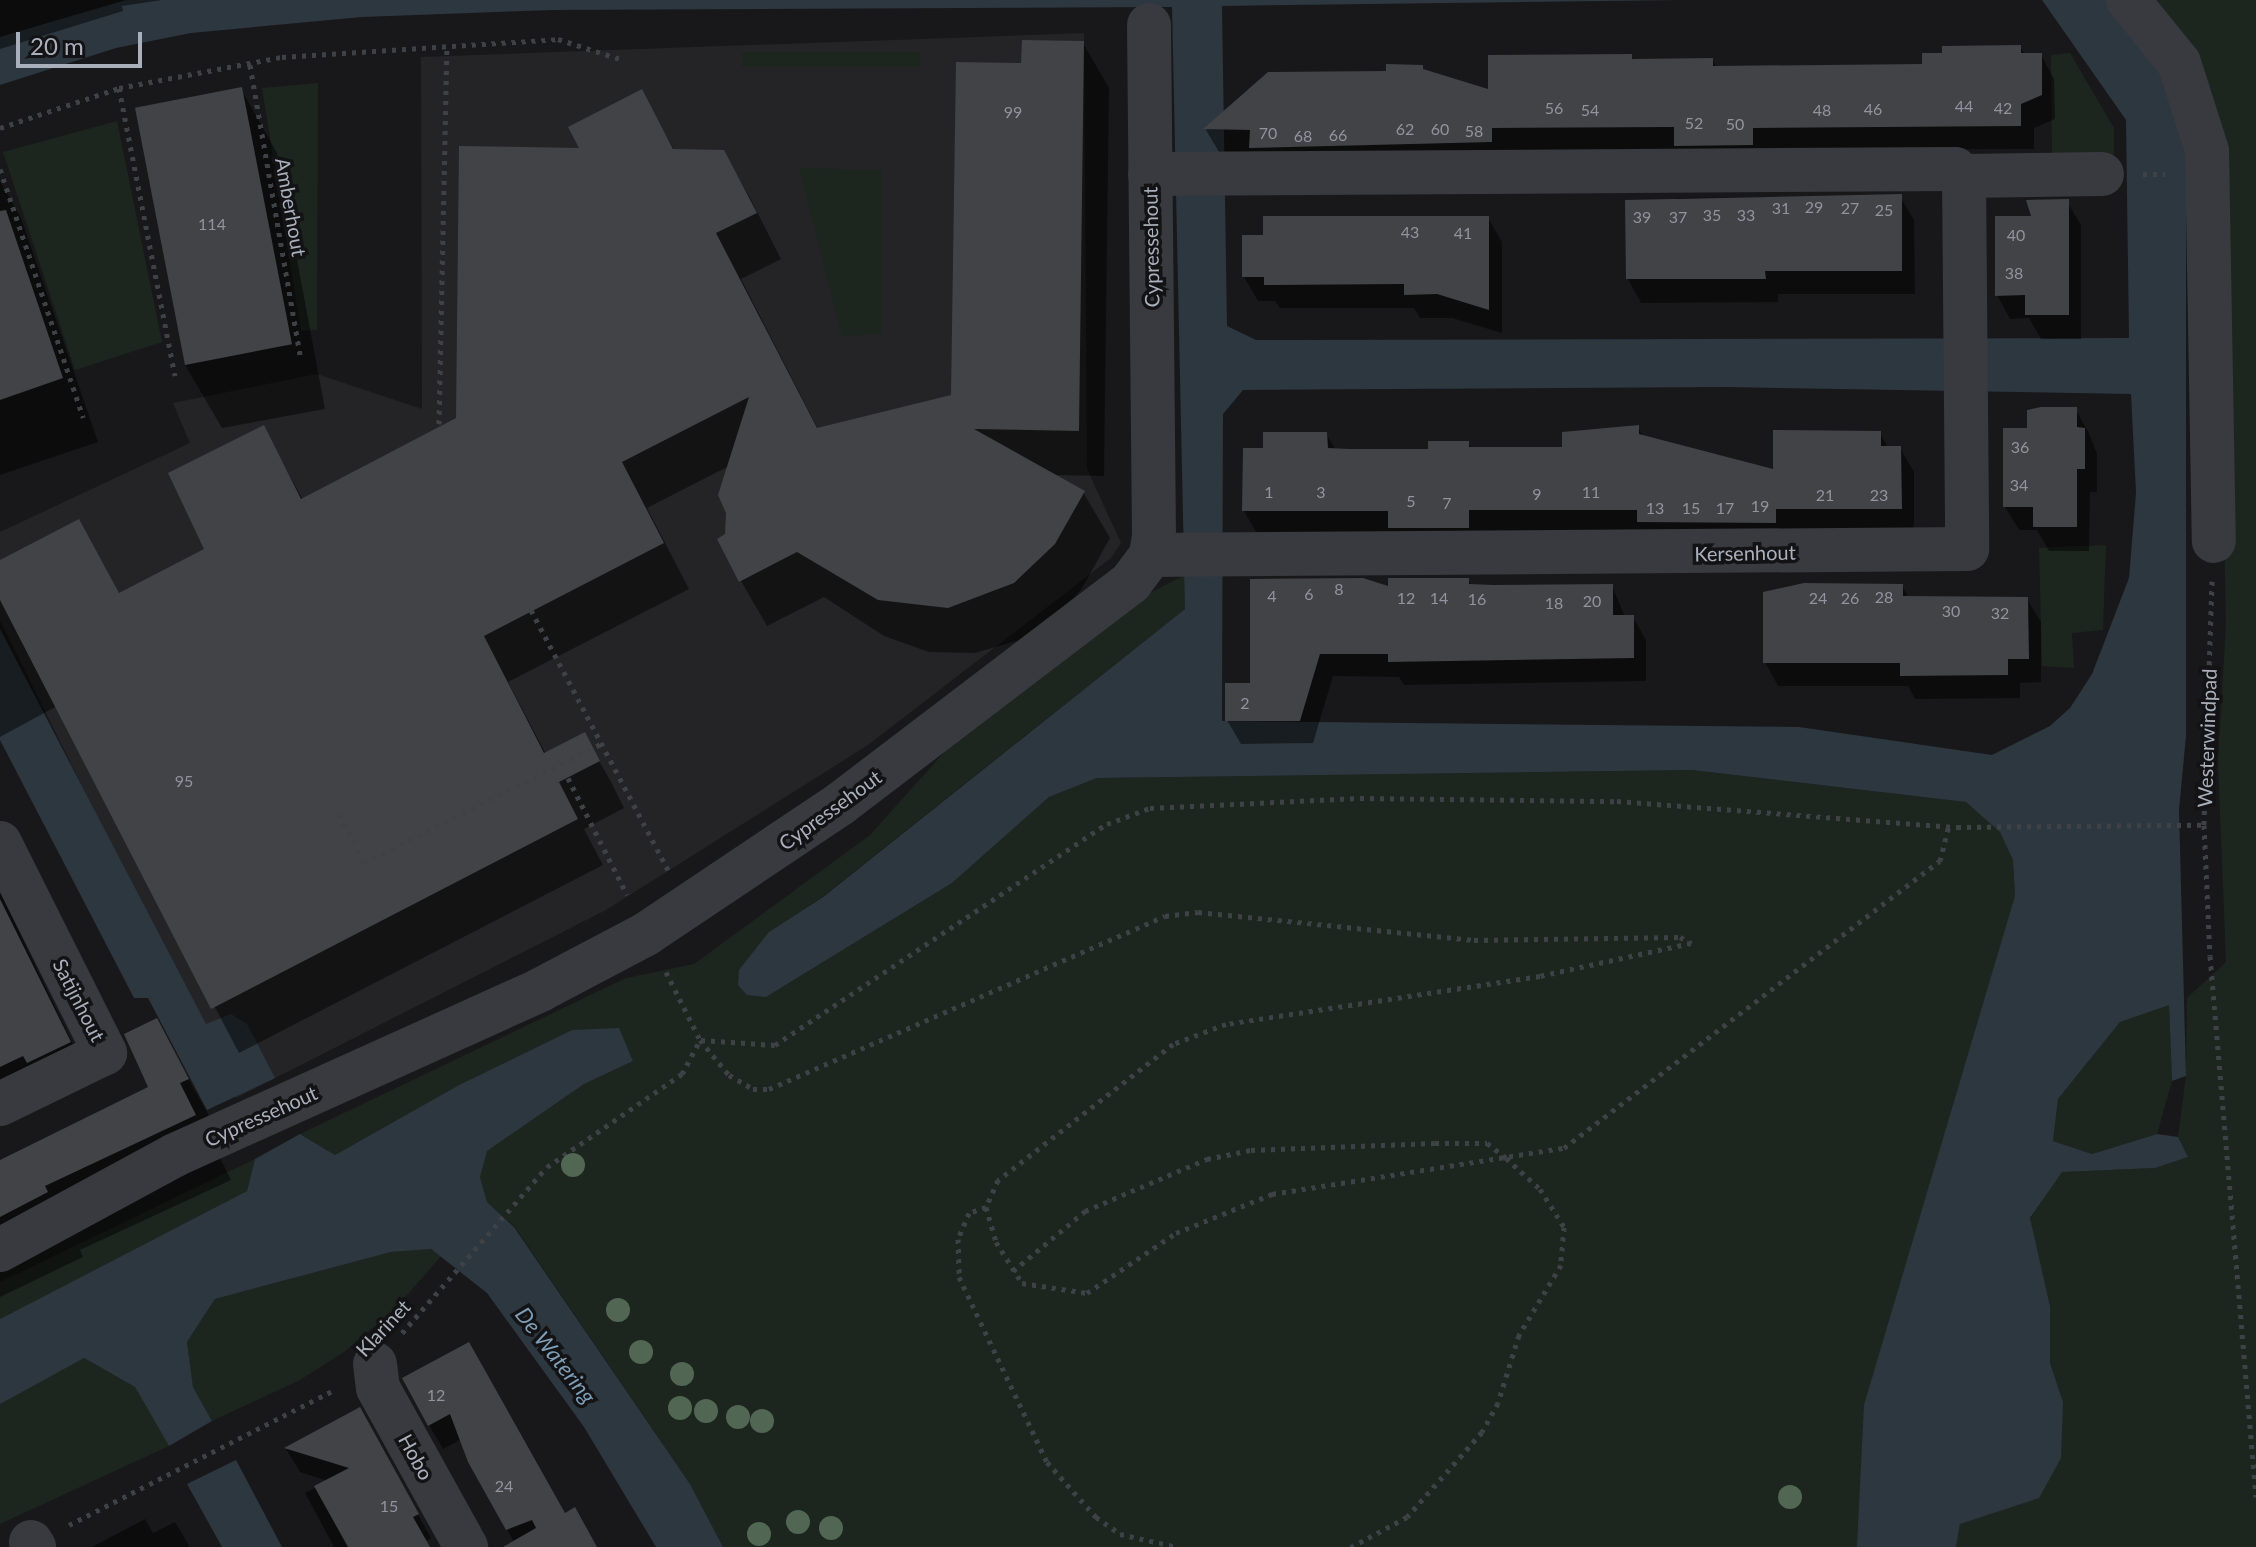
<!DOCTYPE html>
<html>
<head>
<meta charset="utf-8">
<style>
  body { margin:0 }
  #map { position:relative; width:2256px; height:1547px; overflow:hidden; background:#18181a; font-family:Lato,sans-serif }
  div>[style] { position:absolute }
  .built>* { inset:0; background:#242427 }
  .green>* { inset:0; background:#1d261e; transform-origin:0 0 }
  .water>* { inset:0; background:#2d373f }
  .shadow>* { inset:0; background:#0007 }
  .building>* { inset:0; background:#424347; transform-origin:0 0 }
  .path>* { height:5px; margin-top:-2.5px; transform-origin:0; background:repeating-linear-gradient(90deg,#3e4146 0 4px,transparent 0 10px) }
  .minor>* { height:44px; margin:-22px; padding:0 22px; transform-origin:22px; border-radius:22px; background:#383a3f }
  .trees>* { width:24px; height:24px; margin:-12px; border-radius:50%; background:#516653 }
  span { translate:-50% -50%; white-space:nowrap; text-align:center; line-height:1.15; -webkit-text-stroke:7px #131315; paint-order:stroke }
  .number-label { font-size:16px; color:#8f949e }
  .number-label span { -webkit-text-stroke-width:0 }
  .street-label { font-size:20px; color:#a9afbb }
  .water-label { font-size:22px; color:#7f9eb7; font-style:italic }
  .scale { position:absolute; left:16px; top:32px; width:126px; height:36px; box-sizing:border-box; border:4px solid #a9afbb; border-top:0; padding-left:10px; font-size:24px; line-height:28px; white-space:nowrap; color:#a9afbb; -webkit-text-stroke:6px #131315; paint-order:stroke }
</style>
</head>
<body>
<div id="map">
  <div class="built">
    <div style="clip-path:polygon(1084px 33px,1087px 469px,1121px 543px,1111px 558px,868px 745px,606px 910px,236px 1098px,0 620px,0 532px,190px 443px,173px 403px,317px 374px,422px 409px,421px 57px)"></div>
  </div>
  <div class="green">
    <div style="clip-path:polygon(2140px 0,2256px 0,2256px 1547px,1956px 1547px,1960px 1524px,1992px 1512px,2063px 1402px,2050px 1363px,2050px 1306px,2030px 1219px,2061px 1172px,2155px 1168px,2188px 1157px,2178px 1137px,2186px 1076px,2187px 998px,2226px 962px,2218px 761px,2226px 624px,2218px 213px)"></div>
    <div style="left:742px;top:52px;width:178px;height:15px"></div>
    <div style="clip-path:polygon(2070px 53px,2114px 128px,2114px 158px,2052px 157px,2051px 55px)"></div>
    <div style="clip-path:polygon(318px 83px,317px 330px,301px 331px,262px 88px)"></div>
    <div style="clip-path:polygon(117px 121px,162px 342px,75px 370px,3px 152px)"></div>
    <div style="clip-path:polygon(799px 168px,882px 170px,882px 334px,842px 336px)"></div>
    <div style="clip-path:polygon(2106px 545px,2103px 630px,2072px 633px,2074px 668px,2042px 666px,2039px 548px)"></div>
    <div style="clip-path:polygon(1185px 575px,1185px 609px,822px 897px,769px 932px,766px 997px,952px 883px,1049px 797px,1097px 778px,1692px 770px,1966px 802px,2000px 831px,2013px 860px,2015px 896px,1865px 1547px,723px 1547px,690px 1484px,515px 1227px,487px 1202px,480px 1177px,486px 1151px,584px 1084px,633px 1061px,619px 1029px,572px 1030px,459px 1085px,335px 1155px,300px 1134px,626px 978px,694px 964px,870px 835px,957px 738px,1136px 600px)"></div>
    <div style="clip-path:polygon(2169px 1004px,2172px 1081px,2157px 1134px,2092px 1154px,2053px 1141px,2058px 1099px,2120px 1022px,2113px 1006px)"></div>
    <div style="clip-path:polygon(255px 1159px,247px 1191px,0 1319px,0 1282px)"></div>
    <div style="clip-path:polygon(429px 1249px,443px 1254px,395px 1309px,344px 1352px,300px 1380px,212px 1421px,193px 1387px,187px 1342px,215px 1299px,391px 1252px)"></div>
    <div style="clip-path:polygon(84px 1358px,135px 1387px,169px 1446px,0 1524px,0 1400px)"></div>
  </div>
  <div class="water">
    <div style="clip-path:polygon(evenodd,126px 0,1681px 0,1222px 6px,1227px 326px,1256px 340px,2129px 338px,2126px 120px,2042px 0,2107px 0,2159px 71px,2186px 156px,2186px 736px,2179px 810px,2186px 1076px,2172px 1081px,2169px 1005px,2120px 1022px,2058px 1099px,2053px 1141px,2092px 1154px,2157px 1134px,2178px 1137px,2188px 1157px,2155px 1168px,2062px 1172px,2030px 1218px,2050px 1306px,2050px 1363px,2063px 1402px,2061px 1458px,2039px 1498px,1960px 1524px,1956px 1547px,1857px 1547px,1864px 1405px,2015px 896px,2013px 860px,2000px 832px,1966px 802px,1692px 770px,1097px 778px,1049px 797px,952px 883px,766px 997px,747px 995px,738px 985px,739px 970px,769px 932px,823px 897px,1185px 609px,1172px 7px,552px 10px,362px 17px,191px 33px,116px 48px,0 85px,0 37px,126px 0,1725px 387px,2131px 394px,2136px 493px,2129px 578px,2092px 674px,2070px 708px,2050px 726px,1992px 755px,1799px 727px,1222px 721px,1223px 414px,1243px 390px,1725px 387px)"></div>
    <div style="clip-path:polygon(0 629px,206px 1024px,231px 1014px,247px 1024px,275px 1078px,207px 1110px,148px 998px,134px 998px,0 740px)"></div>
    <div style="clip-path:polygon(619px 1028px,633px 1061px,584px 1084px,487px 1151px,480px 1177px,487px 1202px,514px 1227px,690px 1484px,723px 1547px,656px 1547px,584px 1427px,487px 1293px,431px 1249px,391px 1252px,215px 1299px,187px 1342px,193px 1387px,212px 1421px,169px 1446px,135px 1387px,84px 1358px,0 1404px,0 1319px,247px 1191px,255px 1159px,300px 1134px,335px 1155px,459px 1085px,572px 1030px)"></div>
    <div style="clip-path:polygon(236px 1460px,282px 1547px,222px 1547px,187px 1484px)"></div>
  </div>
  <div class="shadow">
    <div style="clip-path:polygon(0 0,162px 0,122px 6px,123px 11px,0 49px)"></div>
    <div style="clip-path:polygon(1083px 43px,1109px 88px,1104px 476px,1053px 475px,1083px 492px,1110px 538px,1081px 590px,1058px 614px,1020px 640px,975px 653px,929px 652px,884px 636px,824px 597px,767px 626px,741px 581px,727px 535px,729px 466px,647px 508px,689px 589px,508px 682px,546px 754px,584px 735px,610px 780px,624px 808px,584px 829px,603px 865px,239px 1053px,57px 706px,0 737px,0 562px,120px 595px,207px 550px,263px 427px,303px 500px,458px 420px,582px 150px,641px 92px,675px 151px,723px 152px,750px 198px,781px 259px,741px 279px,818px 429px,953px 397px,1023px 65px)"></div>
    <div style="clip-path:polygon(2020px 47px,2025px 55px,2041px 55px,2054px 79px,2055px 119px,2034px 128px,2034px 149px,1219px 152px,1206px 130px,1268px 74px,1388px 73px,1422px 67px,1425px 72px,1490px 92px,1631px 56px,1634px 61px,1712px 60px,1717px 68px,1924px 66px)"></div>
    <div style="clip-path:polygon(241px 89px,277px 153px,325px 409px,222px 428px,185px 365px)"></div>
    <div style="clip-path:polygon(0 181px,21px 218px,98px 442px,0 475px)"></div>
    <div style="clip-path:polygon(1900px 196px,1914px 220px,1915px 294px,1778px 294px,1778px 302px,1641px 303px,1628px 279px,1676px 198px)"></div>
    <div style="clip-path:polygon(2067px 202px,2081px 225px,2081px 339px,2041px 339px,2029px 318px,2010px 319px,1997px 295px,2033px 218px)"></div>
    <div style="clip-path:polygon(1488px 218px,1502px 242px,1502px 333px,1452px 318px,1420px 318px,1414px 308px,1280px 308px,1275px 301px,1258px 301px,1244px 277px)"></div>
    <div style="clip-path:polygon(2029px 409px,2075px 409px,2089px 433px,2097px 454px,2097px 492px,2090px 492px,2089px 551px,2049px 551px,2037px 530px,2019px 530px,2005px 507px,2029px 430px)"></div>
    <div style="clip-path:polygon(1638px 427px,1644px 438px,1775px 472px,1880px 433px,1888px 448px,1900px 448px,1914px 472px,1914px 533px,1258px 535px,1244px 511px,1265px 450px,1326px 434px,1336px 450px,1430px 451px,1468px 443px,1472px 449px,1564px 449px)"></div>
    <div style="clip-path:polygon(1468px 580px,1472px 586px,1612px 586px,1625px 617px,1633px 617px,1646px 640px,1646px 681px,1404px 685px,1399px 677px,1333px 676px,1313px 743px,1241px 744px,1227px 720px,1252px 685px,1390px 589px)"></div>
    <div style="clip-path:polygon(1902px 586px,1909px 598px,2027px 599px,2041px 622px,2041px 682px,2020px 683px,2020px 698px,1915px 699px,1908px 686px,1778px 686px,1765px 662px)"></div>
    <div style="clip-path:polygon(0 892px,83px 1065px,0 1090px)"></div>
    <div style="clip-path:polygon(156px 1020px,224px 1143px,215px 1148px,231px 1180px,80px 1250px,83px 1257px,0 1297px,0 1164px,151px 1088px)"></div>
    <div style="clip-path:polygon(468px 1344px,564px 1516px,596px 1547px,516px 1547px,462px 1439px,443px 1449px,429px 1425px)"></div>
    <div style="clip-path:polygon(359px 1410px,431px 1538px,426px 1541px,429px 1547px,334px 1547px,305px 1493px,328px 1481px,300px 1472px,286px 1449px)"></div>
    <div style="clip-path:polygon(145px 1519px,153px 1533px,175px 1522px,190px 1547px,92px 1547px)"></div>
  </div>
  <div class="building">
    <div style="clip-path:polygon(1022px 40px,1084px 41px,1079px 431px,974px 429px,1085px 491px,1055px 544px,1014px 583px,948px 608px,878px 600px,797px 552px,739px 582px,717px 539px,725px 534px,726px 513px,718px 495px,749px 397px,622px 462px,664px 543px,484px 636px,544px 753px,585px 732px,600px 761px,559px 782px,578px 819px,211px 1009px,0 600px,0 560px,79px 519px,119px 593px,204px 549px,168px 473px,264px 425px,301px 499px,456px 418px,459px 146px,579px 148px,568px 127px,642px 89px,673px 149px,724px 150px,757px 213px,716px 233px,817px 428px,951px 395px,956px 62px,1021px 63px)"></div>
    <div style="clip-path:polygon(2021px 45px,2021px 53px,2042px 53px,2042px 95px,2021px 104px,2021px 126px,1753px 128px,1753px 145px,1674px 146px,1674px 127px,1492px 128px,1492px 142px,1249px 148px,1250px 130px,1203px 129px,1268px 72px,1386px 71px,1386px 64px,1423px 65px,1423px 69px,1488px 89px,1488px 55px,1632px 54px,1632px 59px,1713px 58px,1713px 66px,1922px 64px,1922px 53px,1942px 53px,1942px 46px)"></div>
    <div style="left:242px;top:87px;width:262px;height:109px;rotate:79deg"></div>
    <div style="clip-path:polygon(1902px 194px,1902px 271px,1765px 271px,1766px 279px,1626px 279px,1625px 200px)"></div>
    <div style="clip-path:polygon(2069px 199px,2069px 315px,2025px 315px,2025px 295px,1995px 296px,1995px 216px,2031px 216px,2026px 200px)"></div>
    <div style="clip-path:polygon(6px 210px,63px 378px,0 400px,0 211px)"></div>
    <div style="clip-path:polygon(1263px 216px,1489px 216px,1489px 310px,1437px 294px,1404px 295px,1404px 284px,1264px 285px,1264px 277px,1242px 277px,1242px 235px,1263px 235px)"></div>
    <div style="clip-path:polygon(2041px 407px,2077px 407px,2077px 427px,2085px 428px,2085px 469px,2077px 469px,2077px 527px,2033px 527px,2033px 507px,2003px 507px,2003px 428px,2027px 428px,2027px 410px)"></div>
    <div style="clip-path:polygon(1639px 425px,1639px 434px,1773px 469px,1773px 430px,1881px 431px,1881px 446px,1901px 446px,1902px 509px,1776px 509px,1776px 523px,1637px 522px,1637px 510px,1469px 510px,1469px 528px,1388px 528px,1388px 511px,1242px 511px,1243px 448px,1263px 448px,1263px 432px,1327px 432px,1328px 448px,1349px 449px,1428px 449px,1428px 441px,1469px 441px,1469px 447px,1562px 447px,1562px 432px)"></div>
    <div style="clip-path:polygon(1363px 578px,1388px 586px,1388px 578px,1469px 578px,1469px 584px,1493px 585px,1613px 584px,1613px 615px,1634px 615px,1634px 658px,1388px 662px,1388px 654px,1320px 654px,1300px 721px,1225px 721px,1225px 683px,1250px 683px,1250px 579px)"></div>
    <div style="clip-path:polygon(1804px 583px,1903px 584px,1903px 596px,2028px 597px,2029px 659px,2008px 659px,2008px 675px,1900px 676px,1900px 663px,1763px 663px,1763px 592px)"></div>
    <div style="clip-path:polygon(0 899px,71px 1042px,27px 1063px,23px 1056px,0 1067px)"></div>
    <div style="clip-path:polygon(157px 1018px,189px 1079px,180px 1083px,196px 1115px,45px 1186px,48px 1192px,0 1217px,0 1160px,148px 1087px,124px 1034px)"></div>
    <div style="clip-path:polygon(469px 1342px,565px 1513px,575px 1507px,597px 1547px,503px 1547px,536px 1528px,532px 1520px,506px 1530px,468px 1462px,450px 1414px,428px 1426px,402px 1378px)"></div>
    <div style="clip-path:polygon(360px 1407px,419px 1514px,413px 1517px,430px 1547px,348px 1547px,314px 1486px,349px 1468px,284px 1448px)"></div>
  </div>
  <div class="path">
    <div style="left:250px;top:65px;width:294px;rotate:80.2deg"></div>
    <div style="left:119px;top:88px;width:293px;rotate:79deg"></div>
    <div style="left:0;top:128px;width:126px;rotate:-18.6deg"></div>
    <div style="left:119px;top:88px;width:166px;rotate:-10.8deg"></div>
    <div style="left:282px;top:57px;width:277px;rotate:-3.7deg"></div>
    <div style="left:558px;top:39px;width:68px;rotate:17.9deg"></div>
    <div style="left:0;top:169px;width:262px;rotate:71.5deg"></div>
    <div style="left:2143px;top:174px;width:22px"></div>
    <div style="left:439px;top:424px;width:378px;rotate:-88.8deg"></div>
    <div style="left:2212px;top:581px;width:244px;rotate:91.9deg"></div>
    <div style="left:2204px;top:825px;width:131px;rotate:87.4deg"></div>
    <div style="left:2210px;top:956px;width:543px;rotate:85.14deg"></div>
    <div style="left:531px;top:610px;width:294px;rotate:62.2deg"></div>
    <div style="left:568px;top:778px;width:131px;rotate:63.2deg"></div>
    <div style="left:339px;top:814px;width:55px;rotate:63deg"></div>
    <div style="left:364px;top:863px;width:265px;rotate:-26.7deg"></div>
    <div style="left:666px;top:972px;width:76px;rotate:63.4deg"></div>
    <div style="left:700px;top:1040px;width:45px;rotate:50.4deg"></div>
    <div style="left:729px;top:1075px;width:28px;rotate:30deg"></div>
    <div style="left:753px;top:1089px;width:16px"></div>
    <div style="left:769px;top:1089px;width:432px;rotate:-23.6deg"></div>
    <div style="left:1165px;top:916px;width:33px;rotate:-7deg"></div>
    <div style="left:1198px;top:912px;width:277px;rotate:5.8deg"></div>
    <div style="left:1474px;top:940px;width:206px;rotate:-0.8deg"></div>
    <div style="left:1680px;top:937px;width:13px;rotate:29deg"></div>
    <div style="left:1691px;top:943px;width:155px;rotate:167.7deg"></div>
    <div style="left:1540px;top:976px;width:318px;rotate:171.3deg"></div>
    <div style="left:1226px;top:1024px;width:57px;rotate:159.3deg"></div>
    <div style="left:1173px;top:1044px;width:222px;rotate:142.1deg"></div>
    <div style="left:998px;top:1180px;width:30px;rotate:114deg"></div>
    <div style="left:986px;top:1207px;width:36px;rotate:74deg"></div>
    <div style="left:996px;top:1242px;width:49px;rotate:57.6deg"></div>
    <div style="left:1022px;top:1283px;width:66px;rotate:8.7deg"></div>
    <div style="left:1087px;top:1293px;width:107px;rotate:-34deg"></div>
    <div style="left:1176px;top:1233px;width:104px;rotate:-22.1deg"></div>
    <div style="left:1272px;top:1194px;width:296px;rotate:-9deg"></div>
    <div style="left:1564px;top:1148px;width:473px;rotate:-37.4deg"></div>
    <div style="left:1940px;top:861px;width:36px;rotate:-76deg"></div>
    <div style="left:701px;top:1040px;width:74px;rotate:3.9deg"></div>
    <div style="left:775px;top:1045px;width:399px;rotate:-33.7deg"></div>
    <div style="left:1107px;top:824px;width:46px;rotate:-20.4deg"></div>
    <div style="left:1150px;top:808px;width:210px;rotate:-2.7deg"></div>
    <div style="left:1360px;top:798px;width:257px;rotate:0.7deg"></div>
    <div style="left:1617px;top:801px;width:341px;rotate:4.4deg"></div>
    <div style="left:1957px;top:827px;width:247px;rotate:-0.5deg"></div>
    <div style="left:986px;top:1207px;width:18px;rotate:161deg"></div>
    <div style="left:969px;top:1213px;width:28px;rotate:113deg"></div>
    <div style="left:958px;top:1239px;width:38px;rotate:88deg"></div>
    <div style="left:959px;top:1277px;width:205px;rotate:64.6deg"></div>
    <div style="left:1047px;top:1462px;width:74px;rotate:48.3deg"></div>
    <div style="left:1096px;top:1517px;width:29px;rotate:35deg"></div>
    <div style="left:1120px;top:1534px;width:58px;rotate:12.8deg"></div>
    <div style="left:1013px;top:1271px;width:94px;rotate:-39.8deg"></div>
    <div style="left:1085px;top:1211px;width:133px;rotate:-23.1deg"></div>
    <div style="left:1207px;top:1159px;width:45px;rotate:-11.6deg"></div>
    <div style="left:1251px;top:1150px;width:184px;rotate:-2.2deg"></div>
    <div style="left:1435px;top:1143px;width:52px"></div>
    <div style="left:1487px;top:1143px;width:24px;rotate:38deg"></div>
    <div style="left:1506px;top:1158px;width:46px;rotate:42.4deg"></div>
    <div style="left:1540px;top:1189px;width:45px;rotate:57.7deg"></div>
    <div style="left:1564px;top:1227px;width:38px;rotate:95deg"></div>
    <div style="left:1561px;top:1265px;width:82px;rotate:121deg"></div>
    <div style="left:1519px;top:1335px;width:71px;rotate:107.2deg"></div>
    <div style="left:1498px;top:1403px;width:33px;rotate:119deg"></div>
    <div style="left:1482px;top:1432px;width:113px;rotate:131.4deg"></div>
    <div style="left:1407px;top:1517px;width:64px;rotate:151.8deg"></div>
    <div style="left:402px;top:1333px;width:220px;rotate:-48.9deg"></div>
    <div style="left:547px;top:1167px;width:164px;rotate:-34.6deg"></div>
    <div style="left:682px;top:1074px;width:38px;rotate:-62deg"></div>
    <div style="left:69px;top:1525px;width:297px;rotate:-27deg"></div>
  </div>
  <div class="minor">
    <div style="left:2128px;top:0;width:81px;rotate:51deg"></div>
    <div style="left:2179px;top:63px;width:92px;rotate:72.3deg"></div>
    <div style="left:2207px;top:151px;width:390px;rotate:89deg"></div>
    <div style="left:1150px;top:174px;width:805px;rotate:-0.36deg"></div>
    <div style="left:1955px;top:169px;width:11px;rotate:38deg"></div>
    <div style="left:1964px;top:176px;width:373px;rotate:89.5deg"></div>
    <div style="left:1967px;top:549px;width:816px;rotate:179.58deg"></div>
    <div style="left:1964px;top:176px;width:138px;rotate:-0.8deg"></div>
    <div style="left:0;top:843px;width:235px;rotate:63.4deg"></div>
    <div style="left:105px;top:1053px;width:117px;rotate:154.1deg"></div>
    <div style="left:0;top:1250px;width:199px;rotate:-28.5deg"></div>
    <div style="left:175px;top:1155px;width:401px;rotate:-24.3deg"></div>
    <div style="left:540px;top:990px;width:120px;rotate:-27.8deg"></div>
    <div style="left:646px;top:934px;width:234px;rotate:-33.8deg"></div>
    <div style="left:840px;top:804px;width:366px;rotate:-37.3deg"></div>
    <div style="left:1131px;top:582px;width:34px;rotate:-53deg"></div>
    <div style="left:1151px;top:555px;width:19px;rotate:-81deg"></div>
    <div style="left:1154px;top:536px;width:511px;rotate:-90.56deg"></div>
    <div style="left:375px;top:1364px;width:24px;rotate:83deg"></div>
    <div style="left:378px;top:1388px;width:182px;rotate:61deg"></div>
    <div style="left:31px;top:1542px;width:6px;rotate:59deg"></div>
  </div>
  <div class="trees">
    <div style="left:573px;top:1165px"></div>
    <div style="left:618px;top:1310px"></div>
    <div style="left:641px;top:1352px"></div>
    <div style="left:682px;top:1374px"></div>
    <div style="left:680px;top:1408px"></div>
    <div style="left:706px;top:1411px"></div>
    <div style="left:738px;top:1417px"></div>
    <div style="left:762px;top:1421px"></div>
    <div style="left:1790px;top:1497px"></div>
    <div style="left:798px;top:1522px"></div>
    <div style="left:831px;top:1528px"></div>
    <div style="left:759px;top:1534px"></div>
  </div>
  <div class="number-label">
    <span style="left:1964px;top:106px">44</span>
    <span style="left:1554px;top:108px">56</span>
    <span style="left:2003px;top:108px">42</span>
    <span style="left:1873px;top:109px">46</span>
    <span style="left:1590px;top:110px">54</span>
    <span style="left:1822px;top:110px">48</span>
    <span style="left:1013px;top:112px">99</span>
    <span style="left:1694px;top:123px">52</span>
    <span style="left:1735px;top:124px">50</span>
    <span style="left:1405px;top:129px">62</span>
    <span style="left:1440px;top:129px">60</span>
    <span style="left:1474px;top:131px">58</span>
    <span style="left:1268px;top:133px">70</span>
    <span style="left:1338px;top:135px">66</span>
    <span style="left:1303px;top:136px">68</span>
    <span style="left:1814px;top:207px">29</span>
    <span style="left:1781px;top:208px">31</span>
    <span style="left:1850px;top:208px">27</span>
    <span style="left:1884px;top:210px">25</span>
    <span style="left:1712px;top:215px">35</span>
    <span style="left:1746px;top:215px">33</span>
    <span style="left:1642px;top:217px">39</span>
    <span style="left:1678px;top:217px">37</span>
    <span style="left:212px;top:224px">114</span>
    <span style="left:1410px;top:232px">43</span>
    <span style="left:1463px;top:233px">41</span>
    <span style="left:2016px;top:235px">40</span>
    <span style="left:2014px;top:273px">38</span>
    <span style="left:2020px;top:447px">36</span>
    <span style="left:2019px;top:485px">34</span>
    <span style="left:1269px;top:492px">1</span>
    <span style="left:1321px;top:492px">3</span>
    <span style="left:1591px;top:492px">11</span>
    <span style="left:1537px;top:494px">9</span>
    <span style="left:1825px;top:495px">21</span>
    <span style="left:1879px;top:495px">23</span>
    <span style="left:1411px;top:501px">5</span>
    <span style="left:1447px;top:503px">7</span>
    <span style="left:1760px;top:506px">19</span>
    <span style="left:1655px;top:508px">13</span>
    <span style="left:1691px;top:508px">15</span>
    <span style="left:1725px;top:508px">17</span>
    <span style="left:1339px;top:589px">8</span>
    <span style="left:1309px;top:594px">6</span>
    <span style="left:1272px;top:596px">4</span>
    <span style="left:1884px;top:597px">28</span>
    <span style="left:1406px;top:598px">12</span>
    <span style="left:1439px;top:598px">14</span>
    <span style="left:1818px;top:598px">24</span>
    <span style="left:1850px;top:598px">26</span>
    <span style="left:1477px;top:599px">16</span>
    <span style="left:1592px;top:601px">20</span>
    <span style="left:1554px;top:603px">18</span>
    <span style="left:1951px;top:611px">30</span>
    <span style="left:2000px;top:613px">32</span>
    <span style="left:1245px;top:703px">2</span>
    <span style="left:184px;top:781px">95</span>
    <span style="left:436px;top:1395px">12</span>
    <span style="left:504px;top:1486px">24</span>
    <span style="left:389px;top:1506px">15</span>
  </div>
  <div class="street-label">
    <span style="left:291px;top:207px;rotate:80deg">Amberhout</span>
    <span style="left:1151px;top:247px;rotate:-91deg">Cypressehout</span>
    <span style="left:1745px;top:553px;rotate:-1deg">Kersenhout</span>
    <span style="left:2207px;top:738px;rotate:-88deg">Westerwindpad</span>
    <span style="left:830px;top:810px;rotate:-36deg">Cypressehout</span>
    <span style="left:79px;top:1000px;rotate:63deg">Satijnhout</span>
    <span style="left:261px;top:1116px;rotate:-24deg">Cypressehout</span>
    <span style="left:383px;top:1328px;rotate:-47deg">Klarinet</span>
    <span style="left:416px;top:1457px;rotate:61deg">Hobo</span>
  </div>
  <div class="water-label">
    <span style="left:556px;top:1355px;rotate:52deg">De Watering</span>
  </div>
  <div class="scale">20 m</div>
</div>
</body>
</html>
